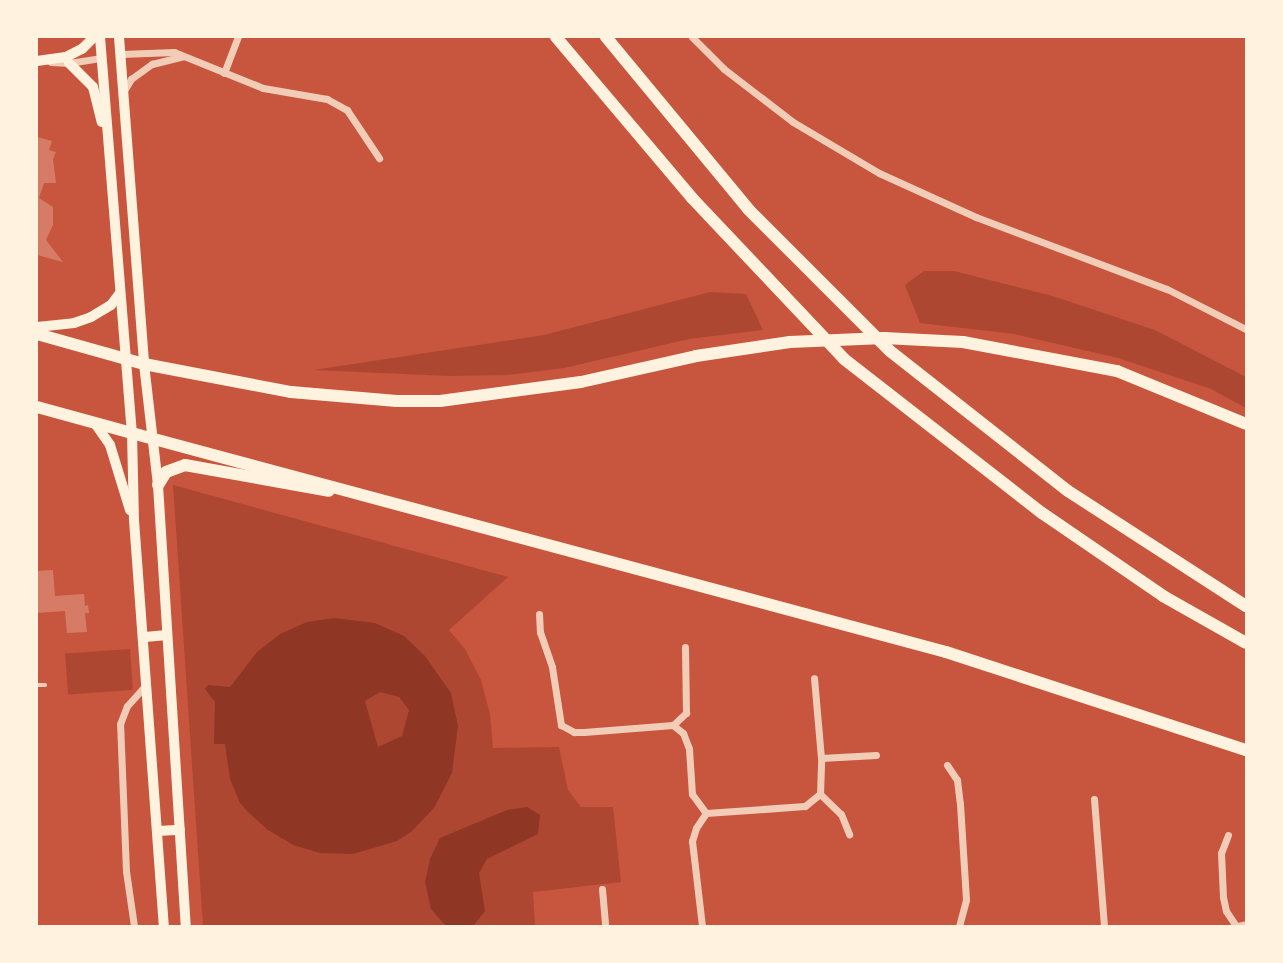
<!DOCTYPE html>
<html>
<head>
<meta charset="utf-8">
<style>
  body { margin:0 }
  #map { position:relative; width:1283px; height:963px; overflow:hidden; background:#c8553d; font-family:Helvetica,sans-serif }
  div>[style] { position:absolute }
  .green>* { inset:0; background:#ae4732; transform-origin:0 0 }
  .water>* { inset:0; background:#8f3625 }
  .building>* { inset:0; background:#d67c66 }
  .service>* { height:3.5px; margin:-1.75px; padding:0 1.75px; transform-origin:1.75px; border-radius:1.75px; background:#f1ccb7 }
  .minor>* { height:7px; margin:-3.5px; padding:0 3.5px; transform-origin:3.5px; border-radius:3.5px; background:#f1ccb7 }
  .secondary>* { height:10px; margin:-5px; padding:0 5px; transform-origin:5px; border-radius:5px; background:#fff3e0 }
  .trunk>* { height:12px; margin:-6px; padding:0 6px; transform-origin:6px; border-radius:6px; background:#fff3e0 }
  .motorway>* { height:12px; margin:-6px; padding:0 6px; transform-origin:6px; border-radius:6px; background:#fff3e0 }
  span { translate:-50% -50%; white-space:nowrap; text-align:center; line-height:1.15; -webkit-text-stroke:7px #fff3e0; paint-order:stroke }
  .frame { position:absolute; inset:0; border:38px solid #fff3e0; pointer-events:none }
</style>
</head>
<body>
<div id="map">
  <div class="green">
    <div style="clip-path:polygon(924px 271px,954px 271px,1056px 297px,1155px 330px,1246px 377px,1246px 408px,1211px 389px,1118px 358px,1014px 334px,920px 323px,905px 285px)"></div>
    <div style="clip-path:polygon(710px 292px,746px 294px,763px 330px,689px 339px,564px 368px,508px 375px,449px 376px,313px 370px,544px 335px)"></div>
    <div style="clip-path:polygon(173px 485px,508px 577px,449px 630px,465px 649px,481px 680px,490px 714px,493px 748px,559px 747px,568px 790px,581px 807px,613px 807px,621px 882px,533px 892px,535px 926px,203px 926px)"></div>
    <div style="left:130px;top:649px;width:41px;height:65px;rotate:86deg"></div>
  </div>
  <div class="water">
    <div style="clip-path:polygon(evenodd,334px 618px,375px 623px,404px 636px,425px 656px,451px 693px,458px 726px,452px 773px,434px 808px,411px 832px,397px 841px,353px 854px,320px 853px,293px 845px,268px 830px,248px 812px,240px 803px,230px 779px,225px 744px,214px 744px,215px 702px,205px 689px,208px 685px,230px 687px,257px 652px,280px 634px,307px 622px,334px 618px,380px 692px,399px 697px,409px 710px,402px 736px,378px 747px,365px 701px,380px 692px)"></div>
    <div style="clip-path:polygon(527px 807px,540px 815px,538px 834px,487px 859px,479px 873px,485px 911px,474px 925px,446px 926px,431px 909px,425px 882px,430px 859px,440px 838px,507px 810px)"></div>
  </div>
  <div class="building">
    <div style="clip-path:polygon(37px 137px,52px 141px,49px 150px,56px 152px,53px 159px,56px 183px,44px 183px,39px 198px,53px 207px,53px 225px,46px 240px,63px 262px,37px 255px)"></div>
    <div style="clip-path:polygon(53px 570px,55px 596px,84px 594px,85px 606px,88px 605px,89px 613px,85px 613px,87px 632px,67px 633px,65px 611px,37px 613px,37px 571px)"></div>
  </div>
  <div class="service">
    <div style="left:37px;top:685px;width:8px"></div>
  </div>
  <div class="minor">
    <div style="left:692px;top:37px;width:45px;rotate:45deg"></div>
    <div style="left:724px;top:69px;width:87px;rotate:37.5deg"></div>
    <div style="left:793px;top:122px;width:100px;rotate:30.7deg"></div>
    <div style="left:879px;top:173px;width:107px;rotate:24.4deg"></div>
    <div style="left:976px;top:217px;width:204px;rotate:20.7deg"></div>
    <div style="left:1167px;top:289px;width:89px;rotate:26.9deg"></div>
    <div style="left:121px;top:54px;width:53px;rotate:-2.2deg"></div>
    <div style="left:174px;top:52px;width:96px;rotate:22deg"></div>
    <div style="left:263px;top:88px;width:65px;rotate:9.8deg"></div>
    <div style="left:327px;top:99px;width:23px;rotate:29deg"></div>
    <div style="left:347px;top:110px;width:58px;rotate:56.3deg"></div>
    <div style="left:51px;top:62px;width:18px;rotate:3deg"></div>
    <div style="left:69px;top:63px;width:33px;rotate:-9deg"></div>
    <div style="left:224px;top:73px;width:39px;rotate:-69deg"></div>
    <div style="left:125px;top:89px;width:12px;rotate:-59deg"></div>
    <div style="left:131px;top:79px;width:26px;rotate:-36deg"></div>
    <div style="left:152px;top:64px;width:32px;rotate:-14deg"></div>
    <div style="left:539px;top:614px;width:18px;rotate:87deg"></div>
    <div style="left:540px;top:632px;width:37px;rotate:71deg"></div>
    <div style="left:552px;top:667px;width:59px;rotate:81.2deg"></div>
    <div style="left:561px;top:725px;width:15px;rotate:28deg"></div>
    <div style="left:574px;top:732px;width:10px"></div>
    <div style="left:584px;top:732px;width:89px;rotate:-4.5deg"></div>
    <div style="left:673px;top:725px;width:13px;rotate:39deg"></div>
    <div style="left:683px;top:733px;width:17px;rotate:69deg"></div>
    <div style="left:689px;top:749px;width:45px;rotate:86.2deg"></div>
    <div style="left:692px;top:794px;width:24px;rotate:54deg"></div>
    <div style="left:706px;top:813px;width:18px;rotate:124deg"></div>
    <div style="left:696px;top:828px;width:14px;rotate:107deg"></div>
    <div style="left:692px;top:841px;width:86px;rotate:83.3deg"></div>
    <div style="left:673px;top:725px;width:18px;rotate:-43deg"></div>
    <div style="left:686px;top:713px;width:66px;rotate:-90.9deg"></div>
    <div style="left:821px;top:758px;width:55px;rotate:-3.1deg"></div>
    <div style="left:947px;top:765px;width:18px;rotate:56deg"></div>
    <div style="left:957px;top:780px;width:24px;rotate:83deg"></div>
    <div style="left:960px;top:804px;width:96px;rotate:86.4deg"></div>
    <div style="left:966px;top:900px;width:27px;rotate:105deg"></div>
    <div style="left:820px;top:794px;width:29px;rotate:44deg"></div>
    <div style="left:841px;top:814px;width:22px;rotate:68deg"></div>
    <div style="left:1094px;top:799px;width:127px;rotate:85.5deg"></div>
    <div style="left:706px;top:813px;width:99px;rotate:-4deg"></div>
    <div style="left:805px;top:806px;width:19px;rotate:-39deg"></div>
    <div style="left:820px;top:794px;width:36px;rotate:-88deg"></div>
    <div style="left:821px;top:758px;width:80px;rotate:-95deg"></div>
    <div style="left:1228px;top:835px;width:19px;rotate:111deg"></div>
    <div style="left:1221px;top:853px;width:44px;rotate:87.4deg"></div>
    <div style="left:1223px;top:897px;width:14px;rotate:78deg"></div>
    <div style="left:1226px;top:911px;width:18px;rotate:56deg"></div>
    <div style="left:602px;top:889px;width:37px;rotate:85deg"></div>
    <div style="left:134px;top:926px;width:56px;rotate:-98.3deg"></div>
    <div style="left:126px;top:871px;width:147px;rotate:-92.3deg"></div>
    <div style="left:120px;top:724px;width:19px;rotate:-69deg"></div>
    <div style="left:127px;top:706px;width:28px;rotate:-48deg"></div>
    <div style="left:1238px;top:926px;width:8px;rotate:-14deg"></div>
  </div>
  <div class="secondary">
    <div style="left:100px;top:37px;width:397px;rotate:85.4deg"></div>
    <div style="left:132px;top:433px;width:87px;rotate:88.7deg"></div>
    <div style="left:134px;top:520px;width:407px;rotate:85.8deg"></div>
    <div style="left:119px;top:37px;width:328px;rotate:85.6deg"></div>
    <div style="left:144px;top:364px;width:122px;rotate:83.4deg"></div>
    <div style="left:158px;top:485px;width:442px;rotate:86.4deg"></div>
    <div style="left:37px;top:61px;width:29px;rotate:-8deg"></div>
    <div style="left:66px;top:57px;width:18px;rotate:-27deg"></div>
    <div style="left:82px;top:49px;width:17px;rotate:-45deg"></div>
    <div style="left:69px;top:63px;width:34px;rotate:45deg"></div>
    <div style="left:93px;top:87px;width:36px;rotate:76deg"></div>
    <div style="left:37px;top:327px;width:37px;rotate:-6deg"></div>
    <div style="left:74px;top:323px;width:18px;rotate:-19deg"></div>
    <div style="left:91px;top:317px;width:23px;rotate:-31deg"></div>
    <div style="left:111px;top:305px;width:15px;rotate:-53deg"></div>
    <div style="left:94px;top:422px;width:28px;rotate:55deg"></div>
    <div style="left:110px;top:445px;width:68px;rotate:72.9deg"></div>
    <div style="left:145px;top:637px;width:22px;rotate:-5deg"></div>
    <div style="left:158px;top:831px;width:22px;rotate:-3deg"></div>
  </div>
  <div class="trunk">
    <div style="left:37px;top:334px;width:111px;rotate:15.7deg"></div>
    <div style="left:37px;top:407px;width:121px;rotate:15.3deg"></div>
  </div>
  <div class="motorway">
    <div style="left:556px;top:37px;width:211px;rotate:49.8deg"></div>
    <div style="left:692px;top:198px;width:221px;rotate:46.6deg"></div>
    <div style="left:844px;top:359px;width:251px;rotate:37.9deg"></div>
    <div style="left:1042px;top:513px;width:147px;rotate:34.4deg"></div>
    <div style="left:1163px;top:596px;width:95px;rotate:29.5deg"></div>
    <div style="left:606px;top:37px;width:224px;rotate:50.4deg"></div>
    <div style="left:749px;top:210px;width:199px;rotate:45deg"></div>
    <div style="left:890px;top:351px;width:226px;rotate:38.2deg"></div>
    <div style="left:1068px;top:491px;width:212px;rotate:32.9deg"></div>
    <div style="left:144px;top:364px;width:150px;rotate:10.8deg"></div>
    <div style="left:291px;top:392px;width:106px;rotate:4.9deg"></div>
    <div style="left:397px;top:401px;width:43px"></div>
    <div style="left:440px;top:401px;width:142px;rotate:-7.7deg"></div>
    <div style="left:581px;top:382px;width:118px;rotate:-12.7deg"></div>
    <div style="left:696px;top:356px;width:95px;rotate:-8.5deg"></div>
    <div style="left:790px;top:342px;width:94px;rotate:-2.4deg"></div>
    <div style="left:884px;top:338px;width:79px;rotate:2.9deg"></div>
    <div style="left:963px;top:342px;width:157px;rotate:10.7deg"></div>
    <div style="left:1117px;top:371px;width:139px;rotate:22.3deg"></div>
    <div style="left:154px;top:439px;width:820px;rotate:15.05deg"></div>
    <div style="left:946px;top:652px;width:316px;rotate:18.1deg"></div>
    <div style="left:158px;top:485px;width:15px;rotate:-58deg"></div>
    <div style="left:166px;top:472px;width:20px;rotate:-20deg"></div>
    <div style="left:185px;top:465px;width:146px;rotate:10.2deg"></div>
  </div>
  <div class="frame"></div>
</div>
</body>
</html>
